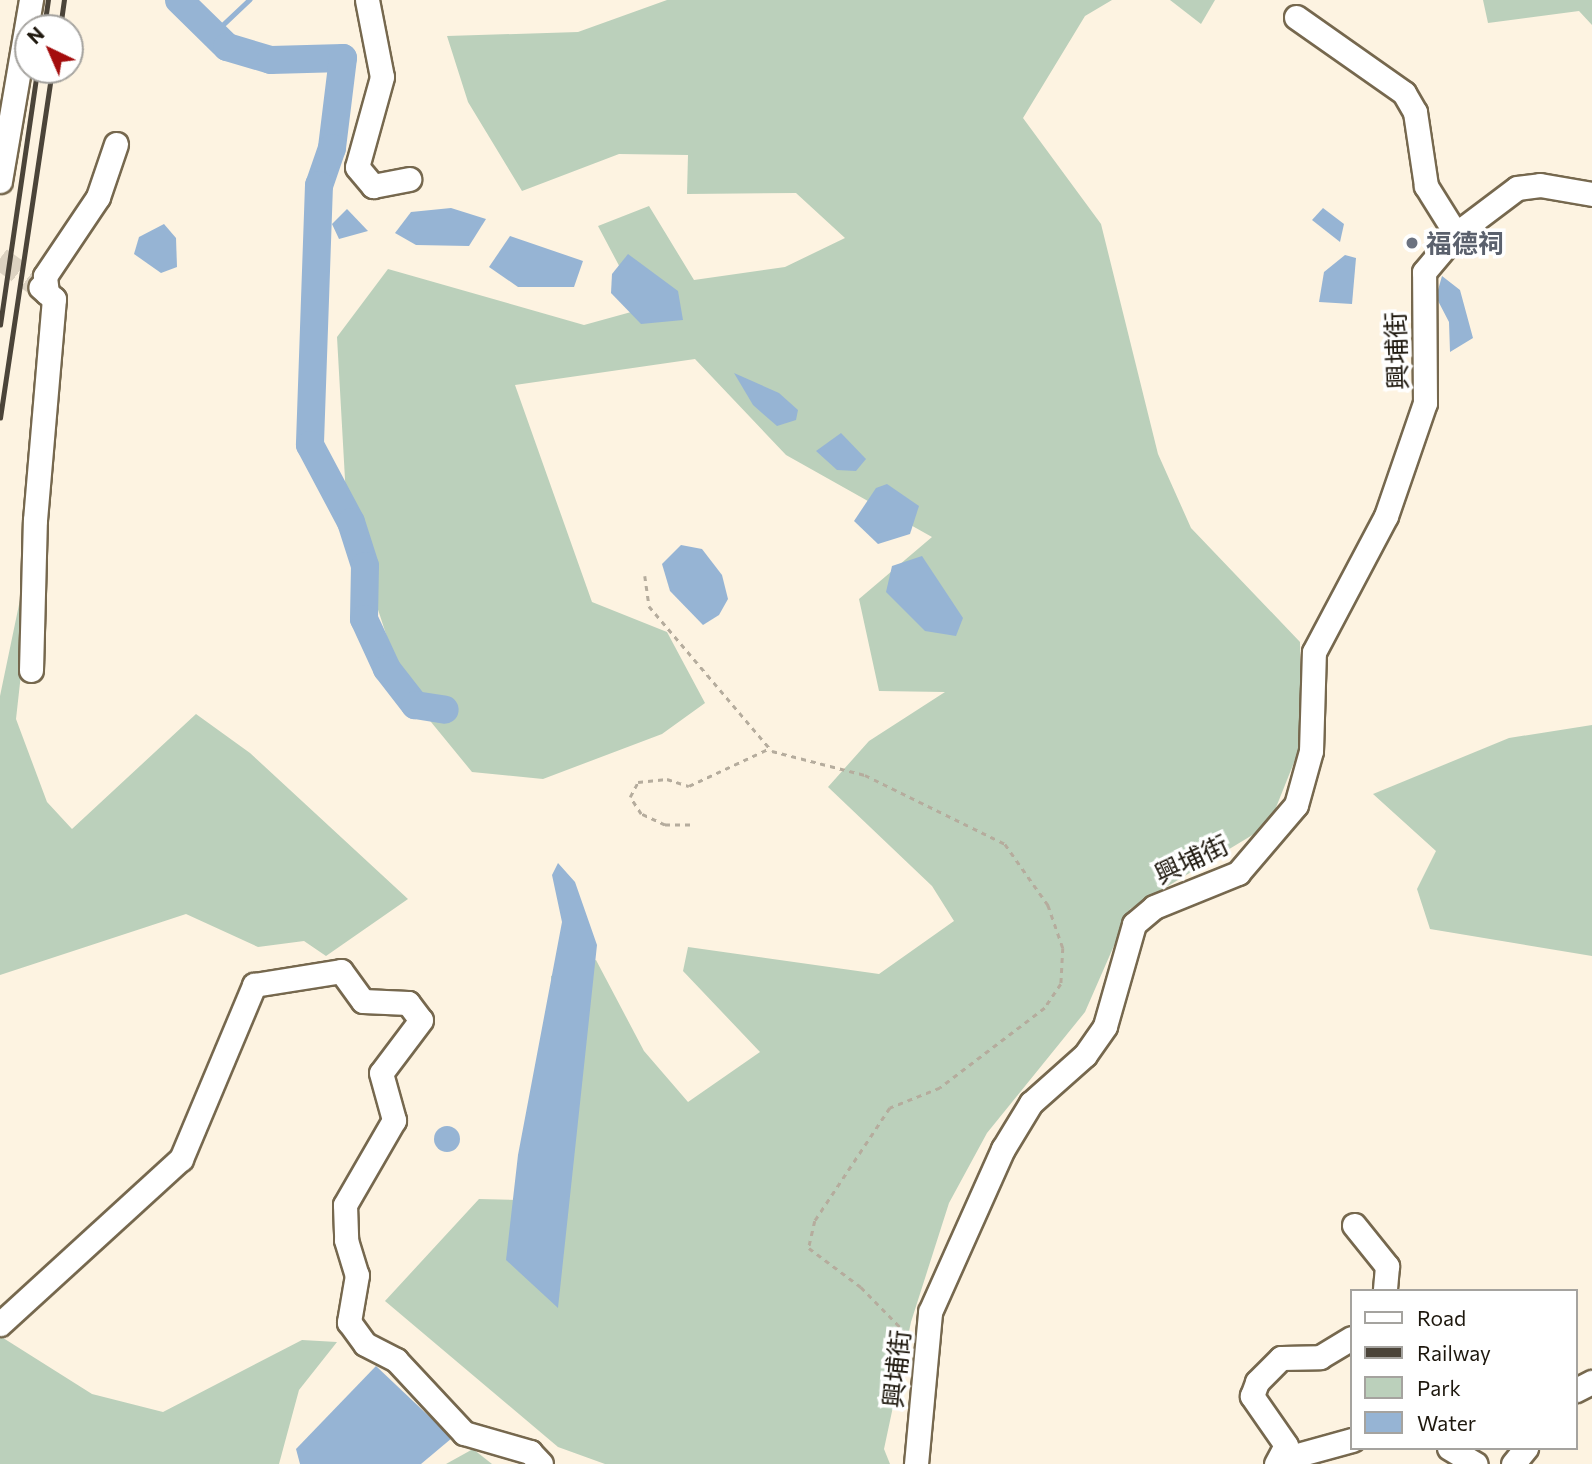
<!DOCTYPE html>
<html>
<head>
<meta charset="utf-8">
<style>
  body { margin:0 }
  #map { position:relative; width:1592px; height:1464px; overflow:hidden; background:#fdf3e1; font-family:Commissioner,"Noto Sans TC",sans-serif }
  div>[style] { position:absolute }
  .green>* { inset:0; background:#bbd0bb }
  .water>* { inset:0; background:#96b4d4 }
  .round { border-radius:50% }
  .stream>* { height:4.5px; margin:-2.25px; padding:0 2.25px; transform-origin:2.25px; border-radius:2.25px; background:#96b4d4 }
  .river>* { height:28px; margin:-14px; padding:0 14px; transform-origin:14px; border-radius:14px; background:#96b4d4 }
  .building>* { inset:0; background:#533347; transform-origin:0 0 }
  .minor-tunnel>* { height:23px; margin-top:-11.5px; transform-origin:0; background:repeating-linear-gradient(90deg,#dcd2c1 0 23px,transparent 0 34px) }
  .path>* { height:2.5px; margin-top:-1.25px; transform-origin:0; background:repeating-linear-gradient(90deg,#b5ac9d 0 5px,transparent 0 10px) }
  .roads { filter:drop-shadow(2px 0 #76684e) drop-shadow(-2px 0 #76684e) drop-shadow(0 2px #76684e) drop-shadow(0 -2px #76684e) }
  .minor>* { height:23px; margin:-11.5px; padding:0 11.5px; transform-origin:11.5px; border-radius:11.5px; background:#fff }
  .rail>* { height:4.5px; margin:-2.25px; padding:0 2.25px; transform-origin:2.25px; border-radius:2.25px; background:#4b4439 }
  .dots>* { width:19px; height:19px; translate:-50% -50%; box-sizing:border-box; border:4px solid #fff; border-radius:50% }
  span { translate:-50% -50%; white-space:nowrap; text-align:center; line-height:1.15; -webkit-text-stroke:7px #fff; paint-order:stroke }
  .worship-label { font-size:26px; color:#5b616d; font-weight:700 }
  .left { translate:0 -50%; text-align:left }
  .street-label { font-size:26px; color:#1e180e }
  .legend { position:absolute; left:1350px; top:1289px; width:228px; height:161px; box-sizing:border-box; background:#fff; border:2px solid #a5a39f; margin:0; padding:9px 12px; list-style:none; font-size:21px; color:#1e180e }
  .legend li { display:flex; align-items:center; gap:14px; height:35px }
  .legend b { width:35px; border:2px solid #a5a39f }
  .north { position:absolute; left:14px; top:14px; width:70px; height:70px; box-sizing:border-box; background:#fff; border:2px solid #a5a39f; border-radius:50%; rotate:316deg; font-size:19px; font-weight:700; line-height:28px; text-align:center; color:#1e180e }
  .north::after { content:''; display:block; margin:auto; width:24px; height:32px; background:#a40d0d; clip-path:polygon(50% 0,100% 100%,50% 72%,0 100%) }
</style>
</head>
<body>
<div id="map">
  <div class="green">
    <div style="clip-path:polygon(667px 0,1112px 0,1085px 16px,1023px 118px,1101px 224px,1158px 454px,1191px 528px,1300px 642px,1301px 745px,1269px 825px,1130px 909px,1085px 1012px,987px 1133px,949px 1203px,911px 1322px,884px 1449px,890px 1464px,605px 1464px,558px 1447px,385px 1301px,479px 1199px,552px 1201px,551px 976px,596px 960px,644px 1051px,688px 1102px,760px 1052px,683px 971px,688px 947px,879px 974px,954px 921px,932px 886px,828px 787px,869px 741px,945px 692px,879px 691px,859px 599px,932px 537px,786px 455px,695px 359px,515px 385px,592px 602px,667px 632px,705px 703px,662px 734px,543px 779px,472px 772px,404px 689px,347px 515px,337px 337px,388px 269px,584px 325px,642px 309px,598px 226px,649px 206px,694px 280px,785px 267px,845px 238px,796px 193px,687px 194px,688px 155px,619px 154px,522px 191px,468px 102px,447px 36px,578px 32px)"></div>
    <div style="clip-path:polygon(1170px 0,1215px 0,1201px 24px)"></div>
    <div style="clip-path:polygon(1483px 0,1592px 0,1592px 25px,1579px 11px,1488px 23px)"></div>
    <div style="clip-path:polygon(21px 595px,28px 611px,16px 719px,47px 802px,72px 829px,196px 714px,250px 753px,408px 899px,326px 956px,304px 941px,258px 947px,186px 914px,0 975px,0 696px)"></div>
    <div style="clip-path:polygon(1592px 725px,1592px 956px,1430px 929px,1417px 889px,1436px 851px,1373px 794px,1509px 738px)"></div>
    <div style="clip-path:polygon(0 1336px,92px 1394px,163px 1412px,302px 1340px,337px 1342px,299px 1390px,279px 1464px,0 1464px)"></div>
    <div style="clip-path:polygon(473px 1449px,492px 1464px,446px 1464px)"></div>
  </div>
  <div class="water">
    <div style="clip-path:polygon(451px 208px,486px 219px,469px 246px,416px 245px,395px 233px,411px 212px)"></div>
    <div style="clip-path:polygon(1323px 208px,1344px 224px,1340px 242px,1312px 220px)"></div>
    <div style="clip-path:polygon(347px 209px,368px 231px,339px 239px,332px 224px)"></div>
    <div style="clip-path:polygon(164px 224px,176px 238px,177px 267px,161px 273px,134px 254px,139px 237px)"></div>
    <div style="clip-path:polygon(510px 236px,583px 261px,574px 287px,518px 287px,489px 267px)"></div>
    <div style="clip-path:polygon(628px 254px,678px 291px,683px 320px,641px 324px,611px 293px,612px 274px)"></div>
    <div style="clip-path:polygon(1345px 255px,1356px 258px,1352px 304px,1319px 302px,1324px 272px)"></div>
    <div style="clip-path:polygon(1442px 276px,1460px 290px,1473px 338px,1450px 352px,1449px 322px,1436px 297px)"></div>
    <div style="clip-path:polygon(734px 373px,779px 393px,798px 410px,796px 420px,777px 426px,753px 405px)"></div>
    <div style="clip-path:polygon(841px 433px,866px 459px,856px 471px,837px 470px,816px 451px)"></div>
    <div style="clip-path:polygon(887px 484px,919px 506px,910px 534px,878px 544px,854px 521px,876px 488px)"></div>
    <div style="clip-path:polygon(681px 545px,702px 549px,722px 575px,728px 599px,719px 615px,703px 625px,670px 591px,662px 564px)"></div>
    <div style="clip-path:polygon(922px 556px,963px 618px,956px 636px,925px 631px,886px 592px,892px 566px)"></div>
    <div style="clip-path:polygon(558px 863px,575px 882px,597px 945px,558px 1308px,506px 1260px,518px 1155px,562px 922px,552px 875px)"></div>
    <div class="round" style="left:434px;top:1126px;width:26px;height:26px"></div>
    <div style="clip-path:polygon(376px 1366px,452px 1438px,421px 1464px,300px 1464px,296px 1449px)"></div>
  </div>
  <div class="stream">
    <div style="left:213px;top:34px;width:50px;rotate:-43.4deg"></div>
  </div>
  <div class="river">
    <div style="left:179px;top:0;width:67px;rotate:44.4deg"></div>
    <div style="left:227px;top:47px;width:46px;rotate:16.5deg"></div>
    <div style="left:271px;top:60px;width:72px;rotate:-1.6deg"></div>
    <div style="left:343px;top:58px;width:91px;rotate:97deg"></div>
    <div style="left:332px;top:148px;width:39px;rotate:109deg"></div>
    <div style="left:319px;top:185px;width:260px;rotate:92deg"></div>
    <div style="left:310px;top:445px;width:87px;rotate:62deg"></div>
    <div style="left:351px;top:522px;width:46px;rotate:72.3deg"></div>
    <div style="left:365px;top:566px;width:53px;rotate:91.1deg"></div>
    <div style="left:364px;top:619px;width:55px;rotate:65.3deg"></div>
    <div style="left:387px;top:669px;width:46px;rotate:52.1deg"></div>
    <div style="left:415px;top:705px;width:30px;rotate:9deg"></div>
  </div>
  <div class="building">
    <div style="left:1410px;top:235px;width:13px;height:8px;rotate:45deg"></div>
  </div>
  <div class="minor-tunnel">
    <div style="left:0;top:258px;width:49px;rotate:35.9deg"></div>
  </div>
  <div class="path">
    <div style="left:645px;top:576px;width:30px;rotate:82deg"></div>
    <div style="left:649px;top:606px;width:190px;rotate:49.7deg"></div>
    <div style="left:772px;top:751px;width:96px;rotate:14.5deg"></div>
    <div style="left:865px;top:775px;width:156px;rotate:26.2deg"></div>
    <div style="left:1005px;top:844px;width:75px;rotate:54.8deg"></div>
    <div style="left:1048px;top:905px;width:46px;rotate:70.8deg"></div>
    <div style="left:1063px;top:948px;width:36px;rotate:93deg"></div>
    <div style="left:1061px;top:984px;width:29px;rotate:124deg"></div>
    <div style="left:1045px;top:1008px;width:132px;rotate:142.7deg"></div>
    <div style="left:940px;top:1088px;width:54px;rotate:158.2deg"></div>
    <div style="left:890px;top:1108px;width:136px;rotate:123.6deg"></div>
    <div style="left:815px;top:1221px;width:28px;rotate:103deg"></div>
    <div style="left:809px;top:1248px;width:65px;rotate:36.9deg"></div>
    <div style="left:861px;top:1287px;width:69px;rotate:45.6deg"></div>
    <div style="left:690px;top:825px;width:25px;rotate:180deg"></div>
    <div style="left:665px;top:825px;width:26px;rotate:-155deg"></div>
    <div style="left:641px;top:814px;width:20px;rotate:-123deg"></div>
    <div style="left:630px;top:797px;width:17px;rotate:-62deg"></div>
    <div style="left:638px;top:782px;width:29px;rotate:-6deg"></div>
    <div style="left:667px;top:779px;width:23px;rotate:18deg"></div>
    <div style="left:689px;top:786px;width:89px;rotate:-25.1deg"></div>
  </div>
  <div class="roads">
    <div class="minor">
      <div style="left:367px;top:0;width:78px;rotate:79deg"></div>
      <div style="left:382px;top:77px;width:93px;rotate:105.5deg"></div>
      <div style="left:357px;top:167px;width:25px;rotate:50deg"></div>
      <div style="left:373px;top:186px;width:37px;rotate:-11deg"></div>
      <div style="left:1296px;top:17px;width:132px;rotate:35.1deg"></div>
      <div style="left:1404px;top:93px;width:22px;rotate:60deg"></div>
      <div style="left:1415px;top:112px;width:75px;rotate:81.5deg"></div>
      <div style="left:1426px;top:186px;width:57px;rotate:58deg"></div>
      <div style="left:0;top:181px;width:184px;rotate:-80.3deg"></div>
      <div style="left:47px;top:293px;width:17px;rotate:-97deg"></div>
      <div style="left:45px;top:276px;width:95px;rotate:-56.1deg"></div>
      <div style="left:98px;top:197px;width:56px;rotate:-71.2deg"></div>
      <div style="left:31px;top:670px;width:150px;rotate:-88.5deg"></div>
      <div style="left:35px;top:520px;width:222px;rotate:-85.1deg"></div>
      <div style="left:54px;top:299px;width:18px;rotate:-139deg"></div>
      <div style="left:1354px;top:1225px;width:53px;rotate:51.2deg"></div>
      <div style="left:1387px;top:1266px;width:25px;rotate:95deg"></div>
      <div style="left:0;top:1324px;width:245px;rotate:-42.4deg"></div>
      <div style="left:181px;top:1159px;width:189px;rotate:-67.2deg"></div>
      <div style="left:254px;top:985px;width:88px;rotate:-9.1deg"></div>
      <div style="left:341px;top:971px;width:37px;rotate:54deg"></div>
      <div style="left:363px;top:1001px;width:45px;rotate:2.5deg"></div>
      <div style="left:408px;top:1003px;width:21px;rotate:53deg"></div>
      <div style="left:421px;top:1020px;width:66px;rotate:127deg"></div>
      <div style="left:381px;top:1073px;width:49px;rotate:74.5deg"></div>
      <div style="left:394px;top:1120px;width:98px;rotate:120deg"></div>
      <div style="left:345px;top:1205px;width:35px;rotate:88deg"></div>
      <div style="left:346px;top:1240px;width:37px;rotate:73deg"></div>
      <div style="left:357px;top:1275px;width:48px;rotate:99.7deg"></div>
      <div style="left:349px;top:1322px;width:27px;rotate:54deg"></div>
      <div style="left:365px;top:1344px;width:35px;rotate:27deg"></div>
      <div style="left:396px;top:1360px;width:100px;rotate:47deg"></div>
      <div style="left:464px;top:1433px;width:69px;rotate:16.1deg"></div>
      <div style="left:530px;top:1452px;width:16px;rotate:47deg"></div>
      <div style="left:1576px;top:1390px;width:18px;rotate:-27deg"></div>
      <div style="left:1449px;top:1448px;width:31px;rotate:31deg"></div>
      <div style="left:1283px;top:1459px;width:72px;rotate:-15.4deg"></div>
      <div style="left:916px;top:1464px;width:153px;rotate:-84.7deg"></div>
      <div style="left:930px;top:1312px;width:179px;rotate:-65.9deg"></div>
      <div style="left:1003px;top:1149px;width:54px;rotate:-58.7deg"></div>
      <div style="left:1031px;top:1103px;width:72px;rotate:-41.6deg"></div>
      <div style="left:1085px;top:1055px;width:35px;rotate:-55deg"></div>
      <div style="left:1105px;top:1026px;width:106px;rotate:-74.1deg"></div>
      <div style="left:1134px;top:924px;width:26px;rotate:-40deg"></div>
      <div style="left:1154px;top:907px;width:91px;rotate:-22deg"></div>
      <div style="left:1238px;top:873px;width:89px;rotate:-49.5deg"></div>
      <div style="left:1296px;top:805px;width:56px;rotate:-74.5deg"></div>
      <div style="left:1311px;top:751px;width:99px;rotate:-88.3deg"></div>
      <div style="left:1314px;top:652px;width:154px;rotate:-62.1deg"></div>
      <div style="left:1386px;top:516px;width:120px;rotate:-71deg"></div>
      <div style="left:1425px;top:403px;width:131px;rotate:-90.4deg"></div>
      <div style="left:1424px;top:272px;width:50px;rotate:-49.9deg"></div>
      <div style="left:1456px;top:234px;width:76px;rotate:-37deg"></div>
      <div style="left:1517px;top:188px;width:23px;rotate:-7deg"></div>
      <div style="left:1540px;top:185px;width:53px;rotate:9.8deg"></div>
      <div style="left:1276px;top:1464px;width:21px;rotate:-62deg"></div>
      <div style="left:1286px;top:1445px;width:60px;rotate:-124.8deg"></div>
      <div style="left:1252px;top:1396px;width:15px;rotate:-70deg"></div>
      <div style="left:1257px;top:1382px;width:34px;rotate:-45deg"></div>
      <div style="left:1281px;top:1358px;width:39px;rotate:-1deg"></div>
      <div style="left:1320px;top:1357px;width:37px;rotate:-31deg"></div>
      <div style="left:1513px;top:1464px;width:21px;rotate:-51deg"></div>
    </div>
  </div>
  <div class="rail">
    <div style="left:44px;top:28px;width:28px;rotate:-82deg"></div>
    <div style="left:60px;top:28px;width:28px;rotate:-82deg"></div>
    <div style="left:0;top:325px;width:258px;rotate:-81.7deg"></div>
    <div style="left:0;top:418px;width:352px;rotate:-81.5deg"></div>
  </div>
  <div class="dots">
    <div style="left:1412px;top:243px;background:#6b7280"></div>
  </div>
  <div class="worship-label">
    <span class="left" style="left:1426px;top:243px">福德祠</span>
  </div>
  <div class="street-label">
    <span style="left:1396px;top:351px;rotate:-92deg">興埔街</span>
    <span style="left:1191px;top:859px;rotate:-25deg">興埔街</span>
    <span style="left:896px;top:1369px;rotate:-84deg">興埔街</span>
  </div>
  <ul class="legend">
  <li><b style="height:9px;background:#fff"></b>Road</li>
  <li><b style="height:9px;background:#4b4439"></b>Railway</li>
  <li><b style="height:19px;background:#bbd0bb"></b>Park</li>
  <li><b style="height:19px;background:#96b4d4"></b>Water</li>
  </ul>
  <div class="north">N</div>
</div>
</body>
</html>
